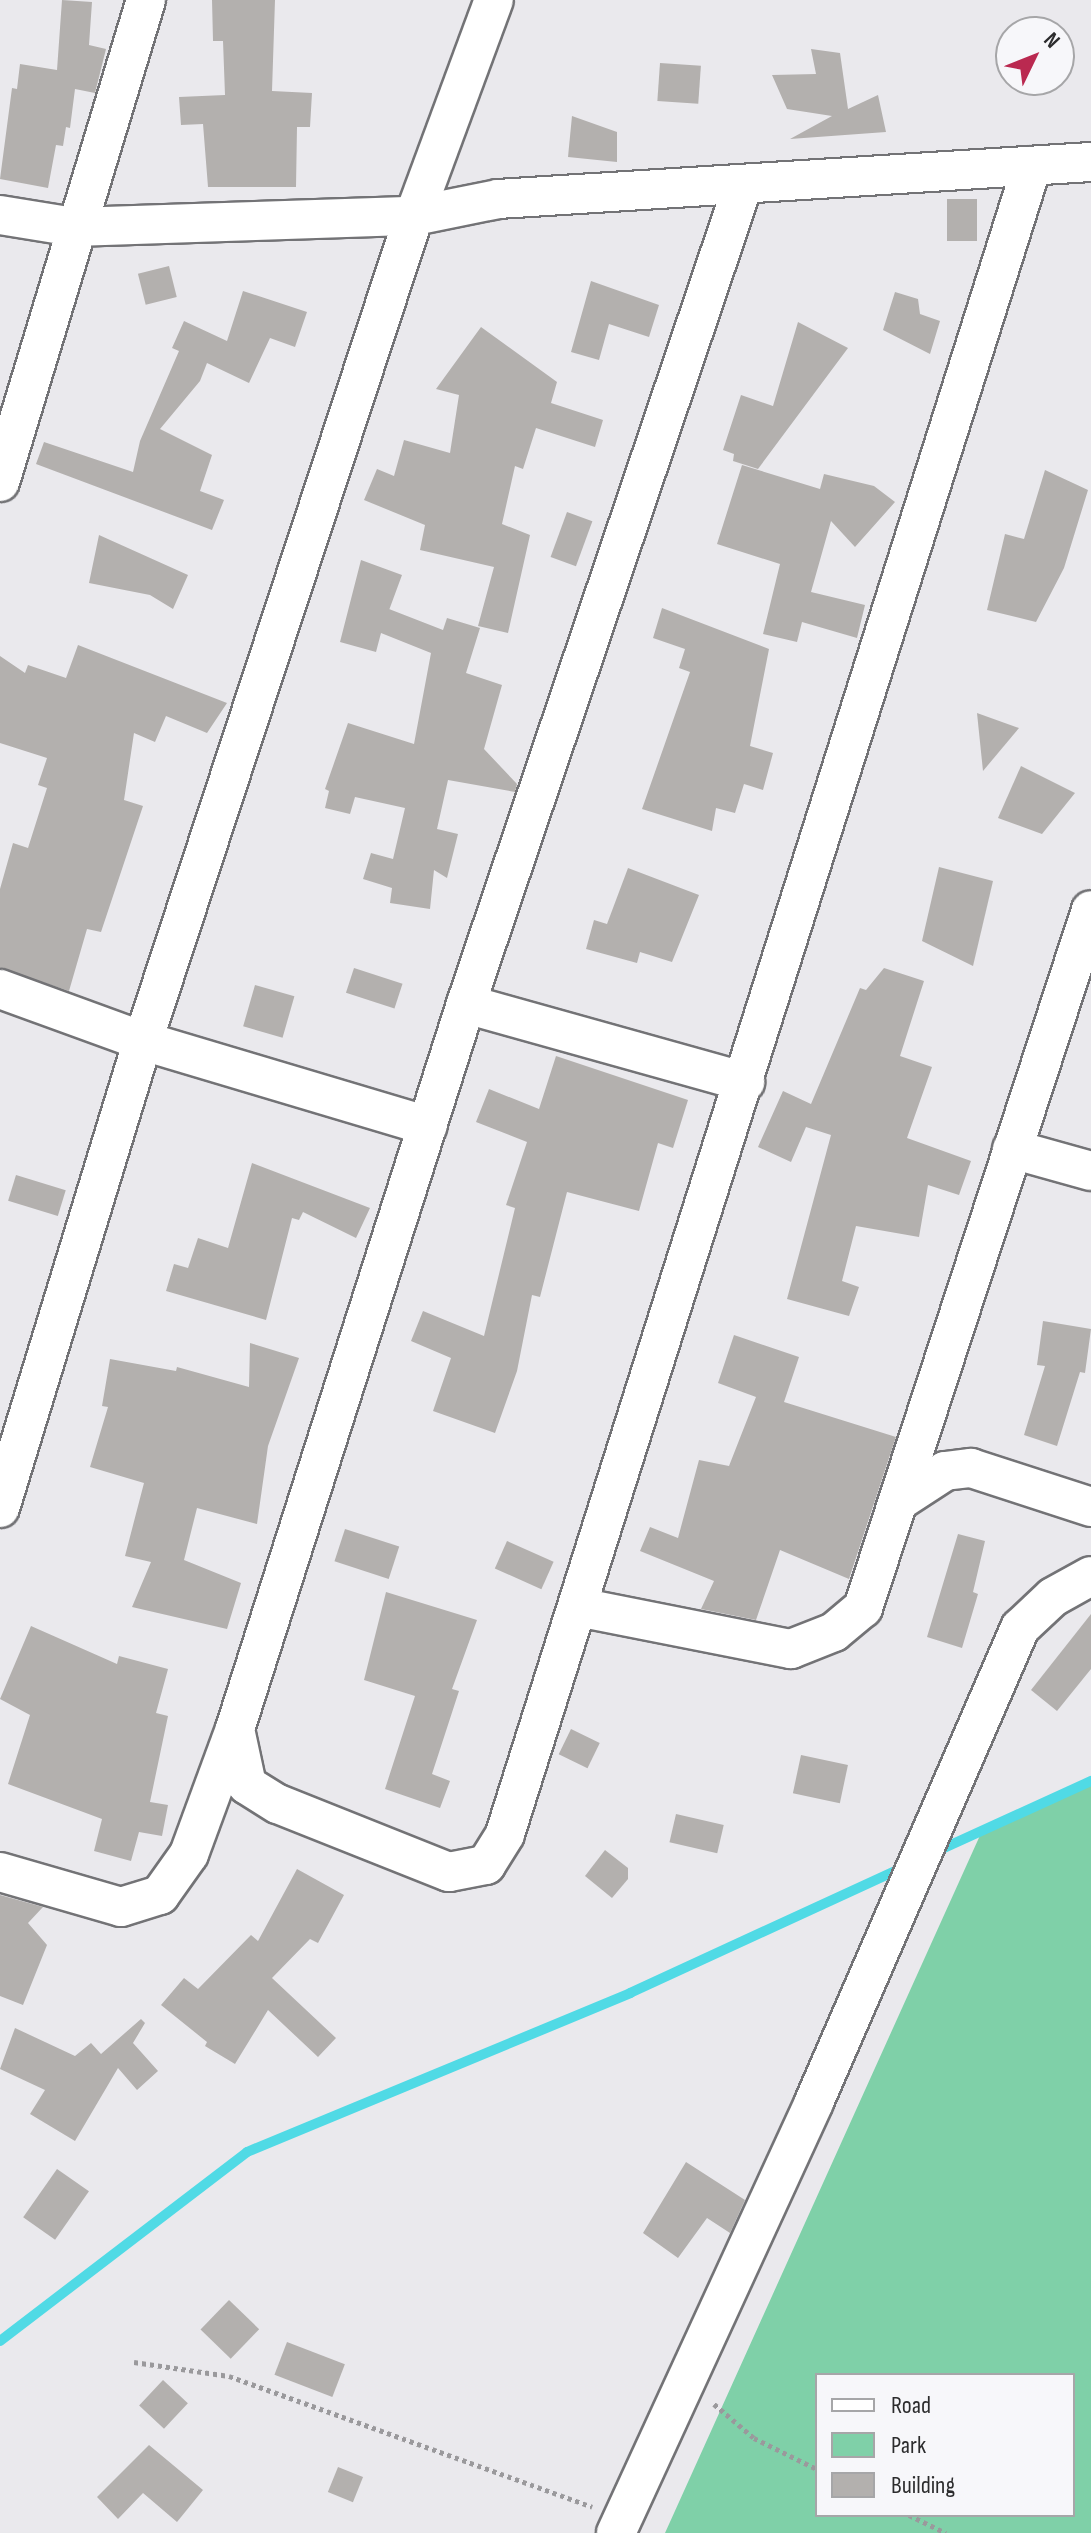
<!DOCTYPE html>
<html>
<head>
<meta charset="utf-8">
<style>
  body { margin:0 }
  #map { position:relative; width:1091px; height:2533px; overflow:hidden; background:#eae9ed; font-family:"Sofia Sans Condensed",sans-serif }
  div>[style] { position:absolute }
  .green>* { inset:0; background:#7fd0a8 }
  .stream>* { height:10px; margin:-5px; padding:0 5px; transform-origin:5px; border-radius:5px; background:#50dae5 }
  .building>* { inset:0; background:#b3b0ae; transform-origin:0 0 }
  .path>* { height:5px; margin-top:-2.5px; transform-origin:0; background:repeating-linear-gradient(90deg,#9a999c 0 4px,transparent 0 8px) }
  .roads { filter:drop-shadow(2px 0 #737376) drop-shadow(-2px 0 #737376) drop-shadow(0 2px #737376) drop-shadow(0 -2px #737376) }
  .street>* { height:38px; margin:-19px; padding:0 19px; transform-origin:19px; border-radius:19px; background:#fff }
  span { translate:-50% -50%; white-space:nowrap; text-align:center; line-height:1.15; -webkit-text-stroke:7px #f7f7fa; paint-order:stroke }
  .legend { position:absolute; left:815px; top:2373px; width:260px; height:144px; box-sizing:border-box; background:#f7f7fa; border:2px solid #a6a6a8; margin:0; padding:10px 14px; list-style:none; font-size:24px; color:#2c2c2d }
  .legend li { display:flex; align-items:center; gap:16px; height:40px }
  .legend b { width:40px; border:2px solid #a6a6a8 }
  .north { position:absolute; left:995px; top:16px; width:80px; height:80px; box-sizing:border-box; background:#f7f7fa; border:2px solid #a6a6a8; border-radius:50%; rotate:47deg; font-size:22px; font-weight:700; line-height:32px; text-align:center; color:#2c2c2d }
  .north::after { content:''; display:block; margin:auto; width:28px; height:36px; background:#ba2950; clip-path:polygon(50% 0,100% 100%,50% 72%,0 100%) }
</style>
</head>
<body>
<div id="map">
  <div class="green">
    <div style="clip-path:polygon(evenodd,1091px 1781px,1091px 2533px,665px 2533px,982px 1831px,1091px 1781px,817px 2375px,1073px 2375px,1073px 2515px,817px 2515px,817px 2375px)"></div>
  </div>
  <div class="stream">
    <div style="left:933px;top:1853px;width:174px;rotate:-24.5deg"></div>
    <div style="left:0;top:2341px;width:311px;rotate:-37.4deg"></div>
    <div style="left:247px;top:2152px;width:415px;rotate:-22.5deg"></div>
    <div style="left:630px;top:1993px;width:302px;rotate:-24.7deg"></div>
  </div>
  <div class="building">
    <div style="clip-path:polygon(62px 0,92px 2px,89px 45px,106px 49px,95px 93px,75px 89px,70px 128px,66px 127px,63px 146px,56px 145px,48px 188px,0 179px,12px 88px,17px 89px,20px 64px,57px 70px)"></div>
    <div style="clip-path:polygon(212px 0,275px 0,272px 91px,312px 93px,310px 127px,297px 127px,296px 187px,208px 187px,203px 124px,181px 125px,179px 97px,225px 95px,223px 41px,213px 41px)"></div>
    <div style="clip-path:polygon(811px 49px,840px 53px,848px 109px,878px 95px,886px 132px,790px 139px,832px 116px,787px 109px,772px 75px,816px 74px)"></div>
    <div style="left:660px;top:63px;width:41px;height:38px;rotate:4deg"></div>
    <div style="clip-path:polygon(572px 116px,617px 132px,617px 162px,568px 157px)"></div>
    <div style="left:947px;top:199px;width:30px;height:42px"></div>
    <div style="left:169px;top:266px;width:32px;height:32px;rotate:76deg"></div>
    <div style="clip-path:polygon(591px 281px,659px 305px,649px 337px,609px 324px,599px 360px,571px 352px)"></div>
    <div style="clip-path:polygon(243px 291px,307px 312px,295px 347px,270px 338px,249px 383px,207px 363px,200px 381px,160px 429px,212px 455px,200px 491px,224px 500px,212px 530px,36px 464px,44px 442px,133px 472px,140px 441px,179px 351px,172px 348px,184px 321px,227px 341px)"></div>
    <div style="clip-path:polygon(895px 292px,918px 299px,920px 314px,940px 321px,930px 354px,883px 330px)"></div>
    <div style="clip-path:polygon(798px 322px,848px 348px,758px 469px,733px 461px,734px 454px,723px 450px,741px 395px,773px 406px)"></div>
    <div style="clip-path:polygon(481px 327px,557px 382px,551px 403px,603px 420px,595px 447px,536px 428px,523px 469px,515px 466px,502px 524px,530px 535px,508px 633px,478px 626px,494px 567px,420px 550px,425px 525px,364px 500px,377px 469px,394px 476px,404px 440px,450px 453px,459px 395px,436px 389px)"></div>
    <div style="clip-path:polygon(742px 465px,820px 489px,824px 474px,874px 486px,895px 502px,855px 547px,831px 521px,811px 592px,865px 605px,857px 638px,802px 622px,797px 642px,763px 634px,780px 564px,717px 544px)"></div>
    <div style="clip-path:polygon(1045px 470px,1088px 490px,1064px 568px,1036px 622px,987px 610px,1005px 534px,1024px 539px)"></div>
    <div style="left:567px;top:512px;width:27px;height:48px;rotate:20deg"></div>
    <div style="clip-path:polygon(99px 535px,188px 575px,173px 609px,150px 595px,89px 583px)"></div>
    <div style="clip-path:polygon(361px 560px,402px 575px,381px 632px,389px 609px,443px 630px,447px 618px,480px 628px,466px 673px,502px 685px,484px 749px,517px 784px,515px 792px,448px 780px,437px 829px,458px 834px,447px 878px,434px 870px,430px 909px,390px 903px,392px 888px,363px 879px,371px 853px,393px 859px,405px 808px,355px 797px,350px 814px,325px 808px,329px 791px,325px 789px,348px 723px,414px 744px,431px 653px,381px 633px,376px 652px,340px 642px)"></div>
    <div style="clip-path:polygon(662px 608px,769px 649px,750px 746px,773px 753px,763px 790px,744px 784px,735px 813px,716px 808px,712px 831px,642px 809px,690px 672px,679px 668px,685px 649px,653px 638px)"></div>
    <div style="clip-path:polygon(78px 645px,227px 703px,207px 733px,166px 716px,155px 742px,134px 733px,124px 800px,143px 806px,101px 932px,87px 929px,69px 991px,0 968px,0 889px,13px 843px,28px 848px,47px 788px,38px 785px,47px 758px,0 743px,0 656px,25px 673px,28px 665px,66px 678px)"></div>
    <div style="clip-path:polygon(977px 713px,1019px 728px,983px 771px)"></div>
    <div style="clip-path:polygon(1021px 766px,1075px 793px,1042px 834px,998px 818px)"></div>
    <div style="clip-path:polygon(939px 867px,993px 881px,973px 966px,922px 941px)"></div>
    <div style="clip-path:polygon(628px 868px,699px 895px,672px 962px,640px 952px,637px 963px,586px 949px,594px 920px,607px 924px)"></div>
    <div style="left:354px;top:968px;width:51px;height:26px;rotate:18deg"></div>
    <div style="clip-path:polygon(884px 968px,924px 981px,900px 1056px,932px 1067px,907px 1138px,971px 1161px,959px 1195px,928px 1185px,919px 1237px,856px 1226px,842px 1281px,859px 1287px,849px 1316px,787px 1299px,831px 1135px,806px 1127px,791px 1162px,758px 1147px,783px 1091px,811px 1104px,860px 988px,866px 990px)"></div>
    <div style="left:255px;top:985px;width:41px;height:43px;rotate:16deg"></div>
    <div style="clip-path:polygon(556px 1056px,688px 1100px,673px 1148px,658px 1143px,639px 1211px,567px 1192px,540px 1297px,532px 1295px,517px 1371px,495px 1433px,433px 1411px,451px 1358px,411px 1341px,423px 1311px,484px 1336px,515px 1208px,506px 1205px,527px 1142px,476px 1122px,489px 1089px,539px 1109px)"></div>
    <div style="clip-path:polygon(252px 1163px,370px 1208px,356px 1238px,303px 1212px,299px 1220px,292px 1218px,266px 1320px,166px 1291px,174px 1264px,188px 1268px,198px 1238px,228px 1248px)"></div>
    <div style="left:16px;top:1175px;width:52px;height:27px;rotate:17deg"></div>
    <div style="clip-path:polygon(1043px 1321px,1091px 1329px,1085px 1373px,1080px 1372px,1057px 1446px,1024px 1435px,1045px 1366px,1037px 1365px)"></div>
    <div style="clip-path:polygon(734px 1335px,799px 1357px,784px 1402px,896px 1437px,849px 1579px,780px 1550px,756px 1620px,701px 1609px,714px 1581px,640px 1551px,650px 1527px,678px 1538px,699px 1460px,729px 1466px,756px 1397px,718px 1383px)"></div>
    <div style="clip-path:polygon(250px 1343px,299px 1358px,268px 1446px,257px 1524px,197px 1508px,184px 1560px,241px 1583px,227px 1629px,132px 1607px,151px 1562px,125px 1556px,144px 1483px,90px 1467px,108px 1407px,102px 1406px,110px 1359px,176px 1371px,177px 1367px,249px 1387px)"></div>
    <div style="left:345px;top:1529px;width:57px;height:34px;rotate:18deg"></div>
    <div style="clip-path:polygon(958px 1534px,985px 1541px,973px 1592px,978px 1594px,962px 1648px,927px 1637px)"></div>
    <div style="left:507px;top:1541px;width:51px;height:30px;rotate:24deg"></div>
    <div style="clip-path:polygon(386px 1592px,477px 1620px,452px 1689px,459px 1691px,432px 1774px,450px 1781px,440px 1808px,385px 1789px,415px 1696px,364px 1680px)"></div>
    <div style="clip-path:polygon(1091px 1614px,1091px 1669px,1057px 1711px,1031px 1690px)"></div>
    <div style="clip-path:polygon(31px 1626px,117px 1664px,119px 1656px,168px 1669px,156px 1713px,168px 1716px,150px 1802px,168px 1805px,162px 1836px,139px 1832px,131px 1861px,94px 1851px,102px 1819px,8px 1784px,30px 1715px,0 1699px)"></div>
    <div style="left:571px;top:1729px;width:32px;height:28px;rotate:26deg"></div>
    <div style="left:801px;top:1755px;width:48px;height:39px;rotate:12deg"></div>
    <div style="left:676px;top:1814px;width:49px;height:29px;rotate:13deg"></div>
    <div style="clip-path:polygon(605px 1850px,628px 1868px,628px 1879px,612px 1898px,585px 1876px)"></div>
    <div style="clip-path:polygon(297px 1869px,344px 1895px,318px 1943px,310px 1939px,272px 1978px,336px 2038px,318px 2057px,268px 2010px,235px 2064px,205px 2046px,207px 2042px,161px 2005px,184px 1978px,198px 1989px,251px 1935px,258px 1941px)"></div>
    <div style="clip-path:polygon(0 1895px,43px 1907px,28px 1923px,47px 1945px,23px 2005px,0 1996px)"></div>
    <div style="clip-path:polygon(141px 2019px,145px 2023px,133px 2043px,158px 2071px,137px 2090px,118px 2068px,75px 2141px,30px 2114px,45px 2090px,0 2069px,15px 2028px,75px 2056px,91px 2043px,101px 2054px)"></div>
    <div style="clip-path:polygon(686px 2162px,745px 2200px,730px 2233px,707px 2218px,678px 2258px,643px 2233px)"></div>
    <div style="left:57px;top:2169px;width:39px;height:59px;rotate:35deg"></div>
    <div style="left:229px;top:2300px;width:42px;height:41px;rotate:44deg"></div>
    <div style="left:287px;top:2342px;width:62px;height:35px;rotate:21deg"></div>
    <div style="left:163px;top:2380px;width:34px;height:35px;rotate:43deg"></div>
    <div style="clip-path:polygon(149px 2445px,203px 2490px,177px 2522px,143px 2493px,118px 2519px,97px 2497px)"></div>
    <div style="left:338px;top:2467px;width:27px;height:27px;rotate:22deg"></div>
  </div>
  <div class="path">
    <div style="left:134px;top:2362px;width:96px;rotate:8.4deg"></div>
    <div style="left:229px;top:2376px;width:386px;rotate:19.8deg"></div>
    <div style="left:714px;top:2404px;width:52px;rotate:40.4deg"></div>
    <div style="left:754px;top:2438px;width:70px;rotate:26.2deg"></div>
    <div style="left:909px;top:2515px;width:41px;rotate:25.9deg"></div>
  </div>
  <div class="roads">
    <div class="street">
      <div style="left:0;top:215px;width:75px;rotate:9.2deg"></div>
      <div style="left:74px;top:227px;width:340px;rotate:-1.9deg"></div>
      <div style="left:414px;top:216px;width:86px;rotate:-11.4deg"></div>
      <div style="left:498px;top:199px;width:594px;rotate:-3.57deg"></div>
      <div style="left:0;top:482px;width:504px;rotate:-73.15deg"></div>
      <div style="left:0;top:989px;width:152px;rotate:20deg"></div>
      <div style="left:143px;top:1041px;width:297px;rotate:16.6deg"></div>
      <div style="left:466px;top:1004px;width:290px;rotate:15.6deg"></div>
      <div style="left:1012px;top:1149px;width:82px;rotate:15.6deg"></div>
      <div style="left:899px;top:1501px;width:55px;rotate:-33.1deg"></div>
      <div style="left:945px;top:1471px;width:26px;rotate:-7deg"></div>
      <div style="left:971px;top:1468px;width:126px;rotate:18deg"></div>
      <div style="left:0;top:1508px;width:488px;rotate:-73deg"></div>
      <div style="left:143px;top:1041px;width:868px;rotate:-71.82deg"></div>
      <div style="left:414px;top:216px;width:230px;rotate:-69.7deg"></div>
      <div style="left:578px;top:1607px;width:217px;rotate:11.2deg"></div>
      <div style="left:791px;top:1649px;width:46px;rotate:-21.6deg"></div>
      <div style="left:834px;top:1632px;width:38px;rotate:-40deg"></div>
      <div style="left:863px;top:1608px;width:734px;rotate:-71.91deg"></div>
      <div style="left:235px;top:1729px;width:57px;rotate:77.9deg"></div>
      <div style="left:247px;top:1785px;width:36px;rotate:32deg"></div>
      <div style="left:278px;top:1804px;width:184px;rotate:21.7deg"></div>
      <div style="left:449px;top:1872px;width:38px;rotate:-11deg"></div>
      <div style="left:486px;top:1865px;width:36px;rotate:-58deg"></div>
      <div style="left:505px;top:1834px;width:1749px;rotate:-72.47deg"></div>
      <div style="left:0;top:1872px;width:126px;rotate:16.1deg"></div>
      <div style="left:121px;top:1907px;width:41px;rotate:-17.1deg"></div>
      <div style="left:160px;top:1895px;width:50px;rotate:-54.7deg"></div>
      <div style="left:189px;top:1854px;width:133px;rotate:-69.8deg"></div>
      <div style="left:235px;top:1729px;width:761px;rotate:-72.33deg"></div>
      <div style="left:466px;top:1004px;width:865px;rotate:-71.31deg"></div>
      <div style="left:616px;top:2533px;width:474px;rotate:-65.3deg"></div>
      <div style="left:814px;top:2102px;width:517px;rotate:-66.51deg"></div>
      <div style="left:1020px;top:1628px;width:45px;rotate:-43.2deg"></div>
      <div style="left:1053px;top:1597px;width:43px;rotate:-28.9deg"></div>
    </div>
  </div>
  <ul class="legend">
  <li><b style="height:10px;background:#fff"></b>Road</li>
  <li><b style="height:22px;background:#7fd0a8"></b>Park</li>
  <li><b style="height:22px;background:#b3b0ae"></b>Building</li>
  </ul>
  <div class="north">N</div>
</div>
</body>
</html>
